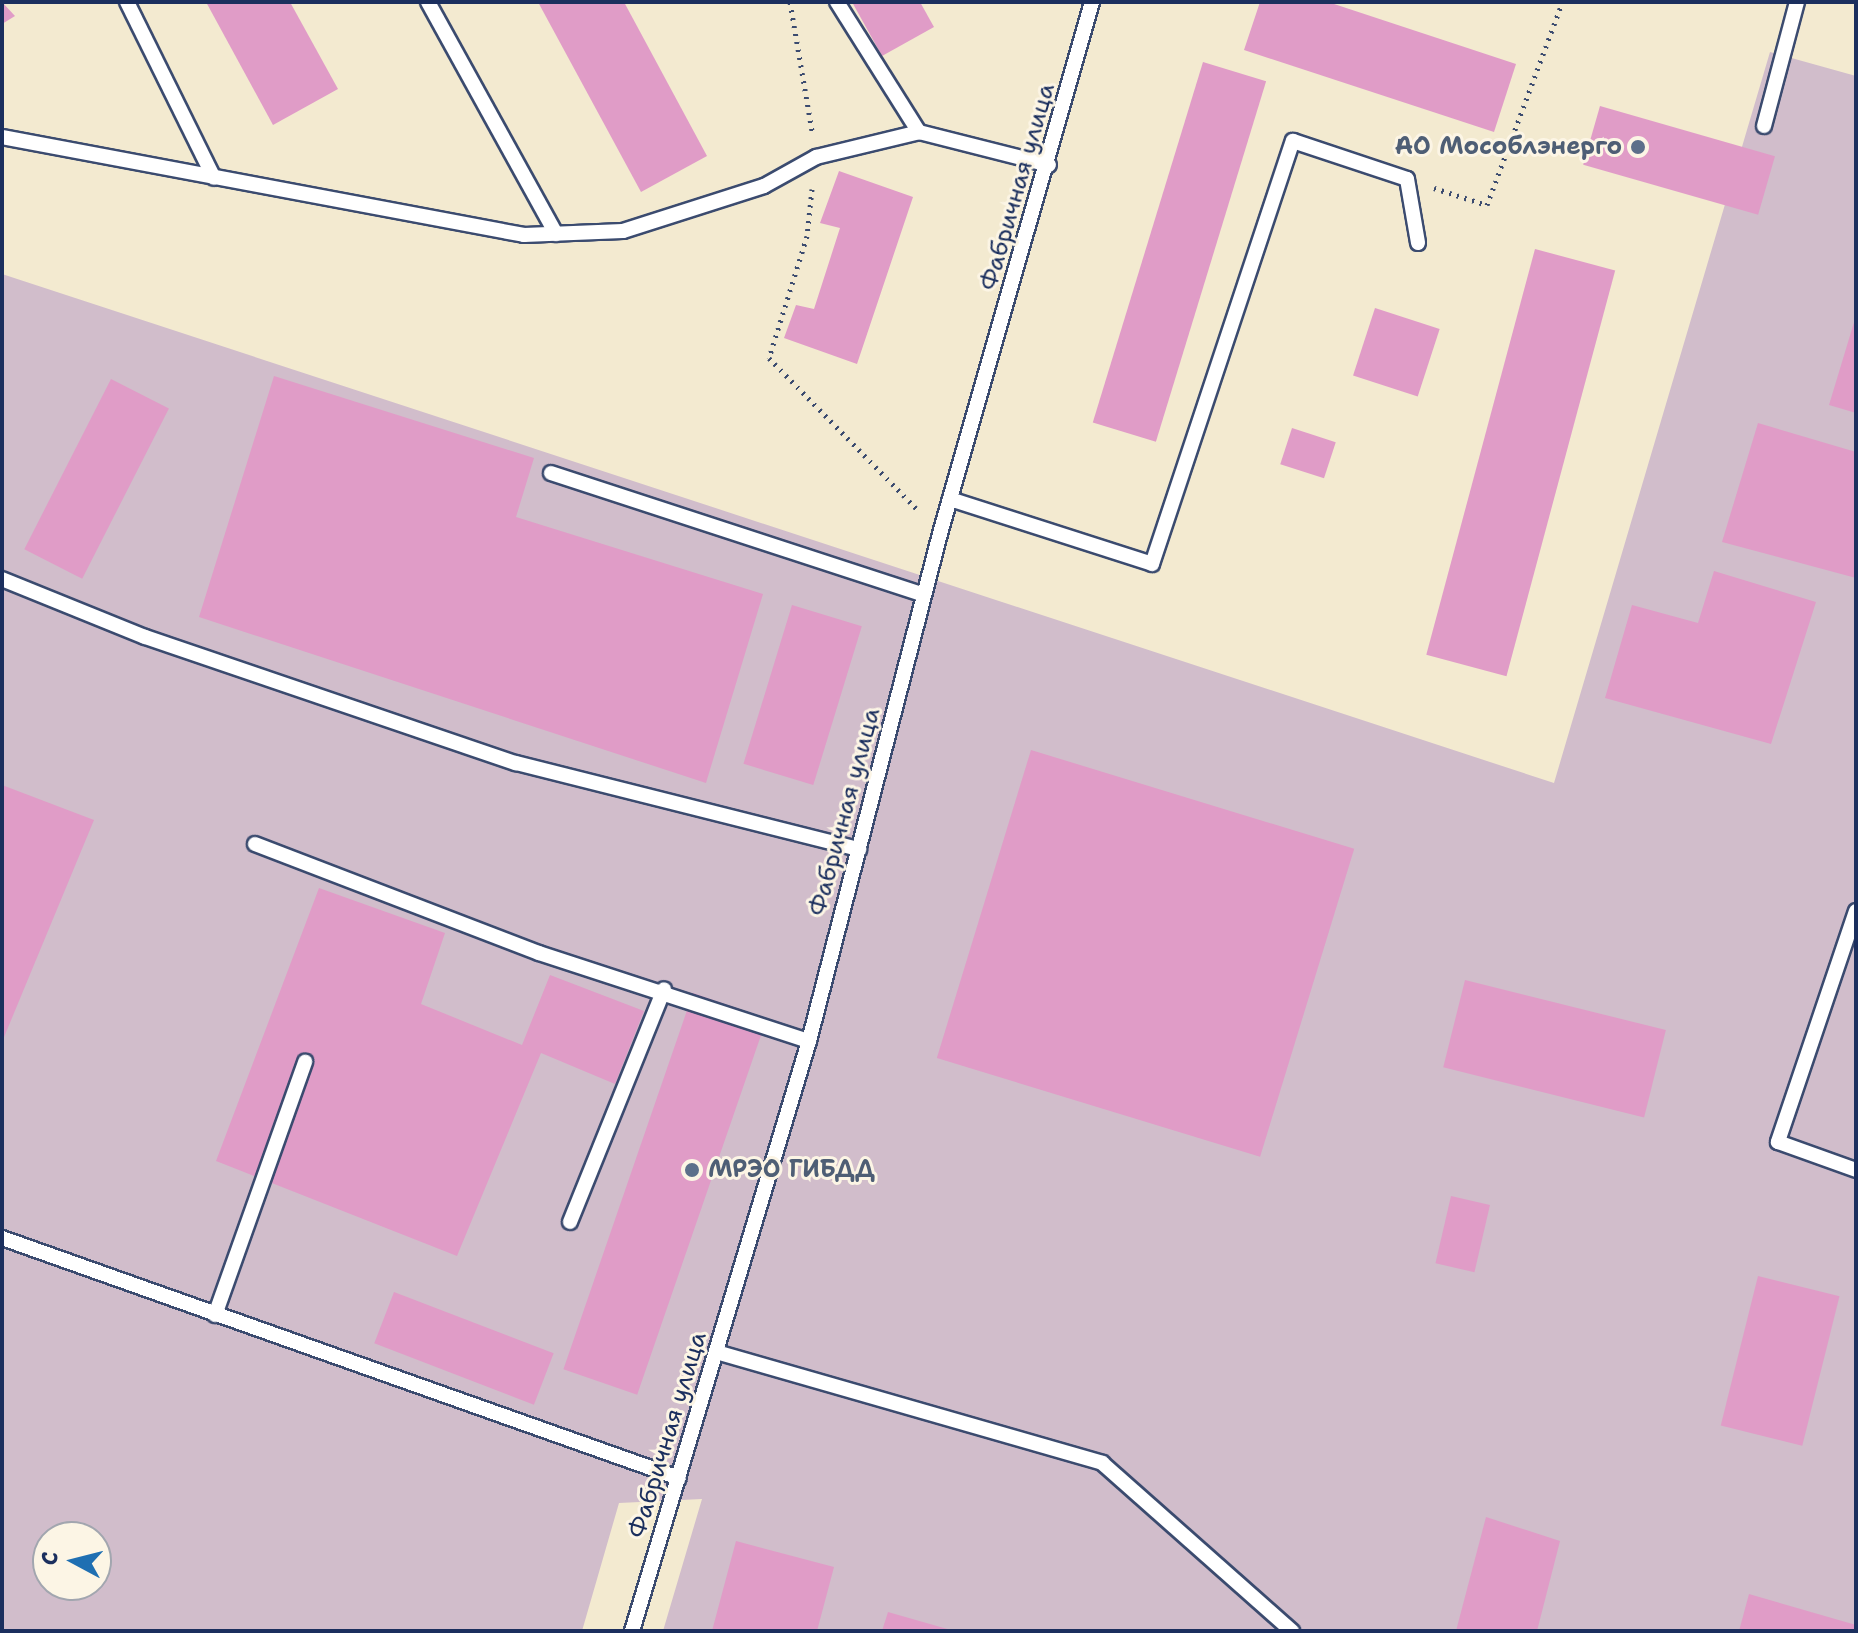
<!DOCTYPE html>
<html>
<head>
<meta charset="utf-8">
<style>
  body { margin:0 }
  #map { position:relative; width:1858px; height:1633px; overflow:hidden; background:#f3ead0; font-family:"Shantell Sans",sans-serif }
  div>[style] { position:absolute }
  .industrial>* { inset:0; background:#d1bdcb }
  .building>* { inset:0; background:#e09cc7; transform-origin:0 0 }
  .path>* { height:5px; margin-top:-2.5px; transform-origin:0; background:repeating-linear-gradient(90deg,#3b4b6f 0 2px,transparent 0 8px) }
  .roads { filter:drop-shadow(2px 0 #3b4b6f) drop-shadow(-2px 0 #3b4b6f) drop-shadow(0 2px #3b4b6f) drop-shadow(0 -2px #3b4b6f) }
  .service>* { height:14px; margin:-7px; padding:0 7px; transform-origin:7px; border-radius:7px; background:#fff }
  .dots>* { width:22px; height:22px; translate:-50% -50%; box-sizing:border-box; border:4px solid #fcf5e5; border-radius:50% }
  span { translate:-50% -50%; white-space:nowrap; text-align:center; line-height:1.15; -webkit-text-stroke:6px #fcf5e5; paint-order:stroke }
  .service-label { font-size:24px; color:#4e5e75; font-weight:700 }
  .right { translate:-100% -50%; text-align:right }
  .left { translate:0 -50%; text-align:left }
  .street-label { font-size:24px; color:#1b2f5e }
  .frame { position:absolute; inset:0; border:4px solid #1b2f5e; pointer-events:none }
  .north { position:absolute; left:32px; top:1521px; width:80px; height:80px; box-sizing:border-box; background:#fcf5e5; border:2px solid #a2a6af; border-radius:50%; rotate:277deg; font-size:22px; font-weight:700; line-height:32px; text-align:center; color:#1b2f5e }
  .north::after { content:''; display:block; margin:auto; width:28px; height:36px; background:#1f6fb2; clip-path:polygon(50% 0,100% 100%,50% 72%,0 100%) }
</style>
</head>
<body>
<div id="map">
  <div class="industrial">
    <div style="clip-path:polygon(evenodd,1770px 52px,1856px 76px,1856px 1631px,663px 1631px,702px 1499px,619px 1503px,582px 1631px,2px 1631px,2px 274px,1554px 783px,1770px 52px,48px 1537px,96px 1537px,96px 1585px,48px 1585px,48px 1537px)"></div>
  </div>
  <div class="building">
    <div style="clip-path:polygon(2px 2px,15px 16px,2px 24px)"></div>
    <div style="clip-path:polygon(206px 2px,290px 2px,338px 89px,273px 125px)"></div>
    <div style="clip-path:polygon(538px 2px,624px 2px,707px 156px,641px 192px)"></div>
    <div style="clip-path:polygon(852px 2px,920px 2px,934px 27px,882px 56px)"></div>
    <div style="clip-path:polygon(1260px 2px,1328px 2px,1516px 64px,1494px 132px,1244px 50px)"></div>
    <div style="left:1203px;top:62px;width:66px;height:377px;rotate:17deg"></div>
    <div style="left:1600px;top:106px;width:182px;height:61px;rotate:16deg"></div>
    <div style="clip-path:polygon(839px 171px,913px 197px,857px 364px,784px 338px,796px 305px,814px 309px,840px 228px,820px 223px)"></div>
    <div style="left:1535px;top:249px;width:83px;height:420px;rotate:15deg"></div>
    <div style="left:1375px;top:308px;width:68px;height:71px;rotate:18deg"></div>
    <div style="clip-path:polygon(1855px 319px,1856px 319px,1856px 413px,1829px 405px)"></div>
    <div style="clip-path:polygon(274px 376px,534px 458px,516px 517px,763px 594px,706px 783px,199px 617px)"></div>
    <div style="left:111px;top:379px;width:65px;height:191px;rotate:27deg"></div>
    <div style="clip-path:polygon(1758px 423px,1856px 452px,1856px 578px,1722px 542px)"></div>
    <div style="left:1292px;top:428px;width:46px;height:38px;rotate:18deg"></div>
    <div style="clip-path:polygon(1714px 571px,1816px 602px,1771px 744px,1605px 698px,1632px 605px,1698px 623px)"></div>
    <div style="left:792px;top:605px;width:73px;height:166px;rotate:17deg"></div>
    <div style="left:1031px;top:750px;width:338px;height:322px;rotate:17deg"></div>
    <div style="clip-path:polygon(2px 785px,94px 820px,2px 1042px)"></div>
    <div style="clip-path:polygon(319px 888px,445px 933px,421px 1004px,522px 1045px,550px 975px,644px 1011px,615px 1084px,541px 1053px,457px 1256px,216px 1161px)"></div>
    <div style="left:1465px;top:980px;width:207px;height:90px;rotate:14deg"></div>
    <div style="left:693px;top:993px;width:78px;height:398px;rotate:19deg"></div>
    <div style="left:1451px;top:1196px;width:40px;height:69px;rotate:13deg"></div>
    <div style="left:1758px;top:1276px;width:84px;height:154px;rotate:14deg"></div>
    <div style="left:394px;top:1292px;width:171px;height:55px;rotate:21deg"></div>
    <div style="clip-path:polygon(1486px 1517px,1560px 1541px,1537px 1631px,1456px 1631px)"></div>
    <div style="clip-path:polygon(736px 1541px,834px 1567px,817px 1631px,712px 1631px)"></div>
    <div style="clip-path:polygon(1749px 1594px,1856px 1625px,1856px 1631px,1739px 1631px)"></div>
    <div style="clip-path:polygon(888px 1612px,951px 1630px,951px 1631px,882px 1631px)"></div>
  </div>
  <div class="path">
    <div style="left:790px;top:2px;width:131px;rotate:80.3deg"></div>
    <div style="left:1434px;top:188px;width:56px;rotate:17.8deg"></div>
    <div style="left:1487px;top:205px;width:215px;rotate:-69.6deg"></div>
    <div style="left:812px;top:189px;width:47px;rotate:96.1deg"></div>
    <div style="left:807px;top:236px;width:128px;rotate:107.3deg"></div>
    <div style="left:769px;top:358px;width:214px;rotate:45.6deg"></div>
  </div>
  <div class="roads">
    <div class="service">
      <div style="left:127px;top:2px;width:196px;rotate:63.7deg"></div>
      <div style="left:428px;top:2px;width:265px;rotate:61.1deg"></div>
      <div style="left:837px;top:2px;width:154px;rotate:57.8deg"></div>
      <div style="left:1764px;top:126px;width:128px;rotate:-75.1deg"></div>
      <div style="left:2px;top:137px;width:531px;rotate:10.63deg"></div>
      <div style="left:524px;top:235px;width:99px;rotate:-2.3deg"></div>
      <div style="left:623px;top:231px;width:148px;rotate:-17.7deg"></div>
      <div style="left:764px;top:186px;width:60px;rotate:-29.1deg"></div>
      <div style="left:816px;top:157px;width:106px;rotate:-13.6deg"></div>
      <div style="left:919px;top:132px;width:134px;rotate:14.2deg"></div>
      <div style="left:551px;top:473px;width:392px;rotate:18.1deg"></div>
      <div style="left:950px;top:499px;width:212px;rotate:17.8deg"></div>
      <div style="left:1152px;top:564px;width:446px;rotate:-71.6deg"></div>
      <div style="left:1293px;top:141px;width:120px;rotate:18.4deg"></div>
      <div style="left:1407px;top:179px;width:65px;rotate:80.2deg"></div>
      <div style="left:2px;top:579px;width:154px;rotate:22.1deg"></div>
      <div style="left:145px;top:637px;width:392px;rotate:18.8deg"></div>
      <div style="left:516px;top:763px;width:354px;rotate:14.1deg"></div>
      <div style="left:255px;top:844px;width:304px;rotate:21deg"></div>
      <div style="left:539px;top:953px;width:284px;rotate:18.1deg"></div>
      <div style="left:1856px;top:911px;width:244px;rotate:108.7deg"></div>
      <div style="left:1778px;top:1142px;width:83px;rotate:19.7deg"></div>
      <div style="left:570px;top:1222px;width:251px;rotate:-68deg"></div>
      <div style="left:2px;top:1238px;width:718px;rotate:19.52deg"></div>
      <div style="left:215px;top:1315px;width:269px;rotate:-70.4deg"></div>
      <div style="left:716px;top:1352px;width:402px;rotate:16deg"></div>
      <div style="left:1102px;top:1463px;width:254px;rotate:41.5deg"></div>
      <div style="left:632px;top:1631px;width:616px;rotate:-73.3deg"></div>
      <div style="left:809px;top:1041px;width:528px;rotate:-75.52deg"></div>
      <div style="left:941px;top:530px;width:549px;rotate:-74.04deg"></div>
    </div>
  </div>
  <div class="dots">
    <div style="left:1638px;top:147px;background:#5c6f8a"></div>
    <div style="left:692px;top:1170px;background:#5c6f8a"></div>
  </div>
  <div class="service-label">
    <span class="right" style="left:1622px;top:147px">АО Мособлэнерго</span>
    <span class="left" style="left:708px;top:1170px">МРЭО ГИБДД</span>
  </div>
  <div class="street-label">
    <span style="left:1018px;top:187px;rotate:-74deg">Фабричная улица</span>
    <span style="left:845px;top:812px;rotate:-75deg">Фабричная улица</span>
    <span style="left:668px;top:1435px;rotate:-73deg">Фабричная улица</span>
  </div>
  <div class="frame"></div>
  <div class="north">С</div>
</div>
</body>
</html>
